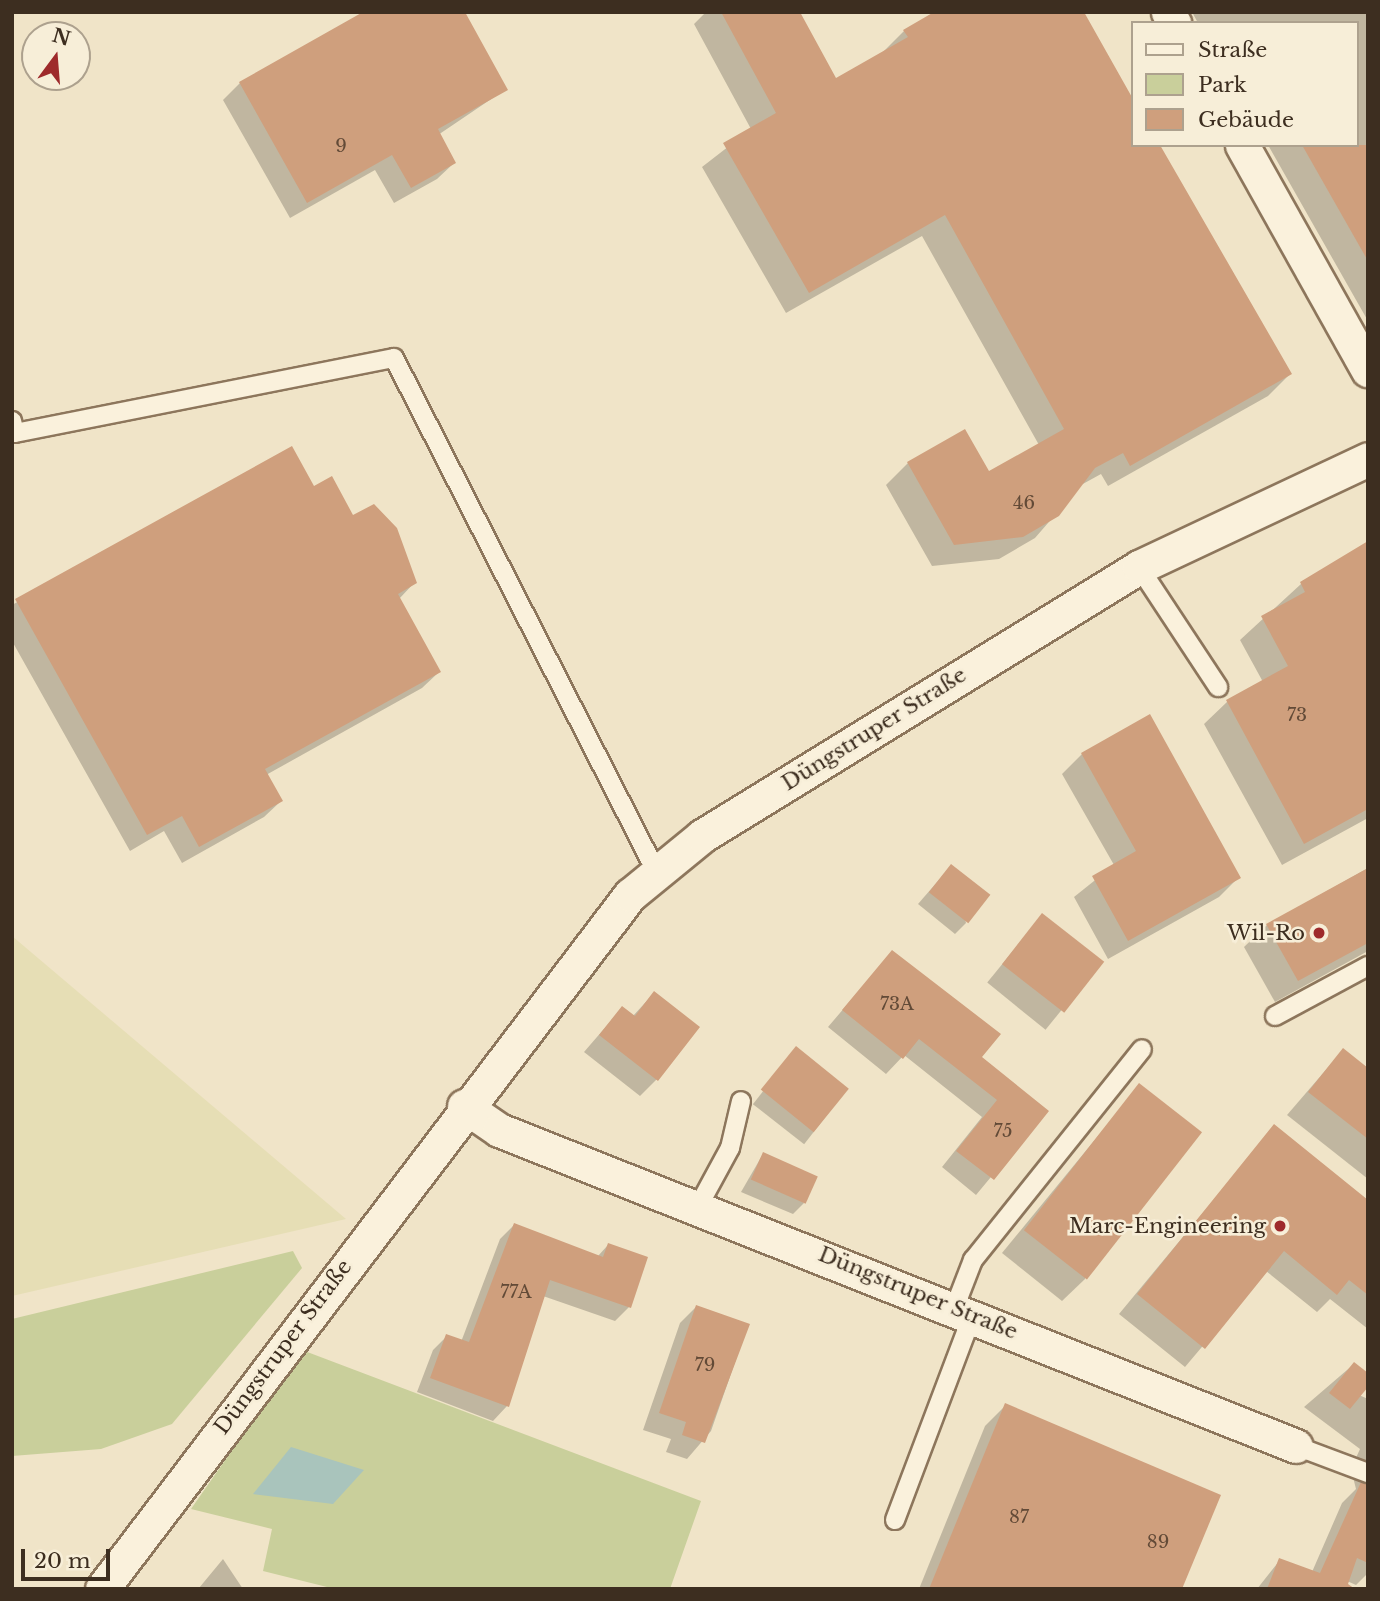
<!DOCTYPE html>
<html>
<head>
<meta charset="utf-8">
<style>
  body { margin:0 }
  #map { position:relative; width:1380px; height:1601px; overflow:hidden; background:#f0e4c8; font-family:"Libre Baskerville",serif }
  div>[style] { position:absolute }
  .farmland>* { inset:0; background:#e6deb5 }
  .green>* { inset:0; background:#c9cf9b }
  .water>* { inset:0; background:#a9c4bc }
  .shadow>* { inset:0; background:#0003; transform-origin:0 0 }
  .building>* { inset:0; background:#cf9f7d; transform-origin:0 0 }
  .roads { filter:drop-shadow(2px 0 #8d765c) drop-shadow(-2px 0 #8d765c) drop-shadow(0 2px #8d765c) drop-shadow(0 -2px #8d765c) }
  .lane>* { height:18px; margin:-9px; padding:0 9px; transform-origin:9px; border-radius:9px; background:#faf1dc }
  .street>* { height:33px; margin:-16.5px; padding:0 16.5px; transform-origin:16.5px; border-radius:16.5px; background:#faf1dc }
  .dots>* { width:19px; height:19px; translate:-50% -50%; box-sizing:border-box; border:4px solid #f7eed8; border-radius:50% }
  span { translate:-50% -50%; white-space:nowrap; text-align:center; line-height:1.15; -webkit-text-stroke:5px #f7eed8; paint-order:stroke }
  .number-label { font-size:18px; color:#624a37 }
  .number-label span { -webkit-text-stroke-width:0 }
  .street-label { font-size:21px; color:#3d2e20 }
  .poi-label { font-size:21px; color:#3d2e20 }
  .right { translate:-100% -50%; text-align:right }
  .frame { position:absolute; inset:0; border:14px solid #3d2e20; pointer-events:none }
  .legend { position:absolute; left:1131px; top:21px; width:228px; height:126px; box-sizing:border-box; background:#f7eed8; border:2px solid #ada18e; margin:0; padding:9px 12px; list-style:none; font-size:21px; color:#3d2e20 }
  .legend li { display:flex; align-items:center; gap:14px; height:35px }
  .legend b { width:35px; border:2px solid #ada18e }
  .north { position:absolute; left:21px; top:21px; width:70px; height:70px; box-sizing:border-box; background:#f7eed8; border:2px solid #ada18e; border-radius:50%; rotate:16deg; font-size:19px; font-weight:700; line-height:28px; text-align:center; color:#3d2e20 }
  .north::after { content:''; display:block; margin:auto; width:24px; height:32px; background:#9e2a2b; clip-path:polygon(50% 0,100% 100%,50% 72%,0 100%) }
  .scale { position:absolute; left:21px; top:1549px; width:89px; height:32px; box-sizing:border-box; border:4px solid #3d2e20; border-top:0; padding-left:9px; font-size:21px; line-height:24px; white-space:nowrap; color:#3d2e20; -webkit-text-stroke:5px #f7eed8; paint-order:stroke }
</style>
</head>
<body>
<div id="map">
  <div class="farmland">
    <div style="clip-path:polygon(12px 936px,346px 1219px,12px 1296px)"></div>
  </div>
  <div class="green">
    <div style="clip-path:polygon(293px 1251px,302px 1268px,172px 1424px,101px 1449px,12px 1456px,12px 1319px)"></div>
    <div style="clip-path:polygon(302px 1350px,701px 1501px,670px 1589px,335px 1589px,263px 1571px,272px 1529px,191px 1509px)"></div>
  </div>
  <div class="water">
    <div style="clip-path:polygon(291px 1447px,364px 1470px,333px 1504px,253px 1494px)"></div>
  </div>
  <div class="shadow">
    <div style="clip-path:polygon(366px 12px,506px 89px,438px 135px,454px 163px,437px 179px,394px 203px,375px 170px,290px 218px,223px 100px,240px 83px)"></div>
    <div style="clip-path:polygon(706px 12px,798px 12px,835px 81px,882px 53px,904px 31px,1082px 12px,1133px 102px,1133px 145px,1290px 374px,1268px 396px,1108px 486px,1101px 474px,1081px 485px,1035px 538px,999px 559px,932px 566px,886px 485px,908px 463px,989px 474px,1039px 445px,922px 236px,786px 313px,702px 167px,751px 129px,694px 24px)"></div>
    <div style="clip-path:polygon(1192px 12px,1368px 12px,1368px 321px,1268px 145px,1357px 145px,1357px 23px,1198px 23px)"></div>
    <div style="clip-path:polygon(291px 449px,313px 488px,415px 582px,399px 599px,439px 672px,422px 688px,266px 775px,281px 801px,264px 817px,182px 863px,164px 831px,130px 851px,12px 641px,12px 605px)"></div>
    <div style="clip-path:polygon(1368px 543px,1368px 818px,1282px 865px,1204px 724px,1227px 702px,1263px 682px,1240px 640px,1301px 584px)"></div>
    <div style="clip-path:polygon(1082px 754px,1239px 877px,1219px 897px,1108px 959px,1074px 897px,1114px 865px,1062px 774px)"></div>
    <div style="clip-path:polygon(951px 866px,966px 923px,955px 934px,918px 904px)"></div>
    <div style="clip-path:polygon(1368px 868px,1368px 951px,1275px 1002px,1244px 947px,1267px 925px)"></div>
    <div style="left:1042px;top:915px;width:75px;height:87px;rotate:39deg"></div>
    <div style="clip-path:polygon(892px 952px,980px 1058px,1046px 1111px,976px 1195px,942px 1167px,982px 1117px,904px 1055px,886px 1074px,828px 1027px)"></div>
    <div style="clip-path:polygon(654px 993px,657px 1079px,640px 1096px,584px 1052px,622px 1008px,633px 1016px)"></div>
    <div style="left:796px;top:1049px;width:65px;height:70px;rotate:38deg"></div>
    <div style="clip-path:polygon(1343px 1050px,1368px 1070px,1368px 1179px,1287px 1115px)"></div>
    <div style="clip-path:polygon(1139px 1086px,1085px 1279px,1062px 1301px,1002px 1253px)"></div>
    <div style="clip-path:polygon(1274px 1127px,1368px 1202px,1368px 1329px,1330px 1299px,1317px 1312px,1266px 1271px,1185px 1367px,1119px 1314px)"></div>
    <div style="clip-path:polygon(763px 1154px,804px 1203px,793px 1214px,741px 1192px)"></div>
    <div style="clip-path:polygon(514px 1225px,598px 1256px,608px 1245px,629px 1307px,615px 1321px,543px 1296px,507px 1406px,493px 1421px,417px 1392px,433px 1350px,447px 1336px,461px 1342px,500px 1239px)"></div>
    <div style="clip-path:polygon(696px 1307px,748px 1325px,711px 1431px,687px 1459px,666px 1452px,671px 1439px,643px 1430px,680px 1323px)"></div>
    <div style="clip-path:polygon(1354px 1364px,1359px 1395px,1368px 1399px,1368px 1573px,1356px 1585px,1347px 1581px,1344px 1589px,1257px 1589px,1280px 1560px,1312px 1572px,1342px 1503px,1356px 1489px,1351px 1469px,1360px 1449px,1304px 1407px)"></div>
    <div style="clip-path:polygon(1006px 1405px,1181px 1589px,919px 1589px,985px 1426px)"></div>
    <div style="clip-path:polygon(223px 1559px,243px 1589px,186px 1589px,199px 1588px)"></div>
  </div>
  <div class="building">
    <div style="clip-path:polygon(363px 12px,465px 12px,508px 90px,438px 129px,456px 163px,411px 188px,392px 155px,307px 203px,239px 82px)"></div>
    <div style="clip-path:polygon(721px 12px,800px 12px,836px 78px,908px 37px,903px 30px,934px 12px,1084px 12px,1133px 99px,1133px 145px,1160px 145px,1292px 374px,1130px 466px,1123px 453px,1095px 468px,1059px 516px,1023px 537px,954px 545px,907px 462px,965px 429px,989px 471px,1064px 429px,945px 215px,809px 293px,723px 143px,776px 113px)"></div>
    <div style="clip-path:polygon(1302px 145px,1368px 145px,1368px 261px)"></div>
    <div style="clip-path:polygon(292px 446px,314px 486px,332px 476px,353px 515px,374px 504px,397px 528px,417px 583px,398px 594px,441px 672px,265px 769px,283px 801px,199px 847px,182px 816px,147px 835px,15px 599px)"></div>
    <div style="clip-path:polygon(1368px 541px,1368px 809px,1304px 844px,1226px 700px,1288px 666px,1261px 616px,1305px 592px,1300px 582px)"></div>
    <div style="clip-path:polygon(1150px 714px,1241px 878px,1128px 941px,1092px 876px,1136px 851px,1081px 753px)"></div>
    <div style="left:951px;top:864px;width:50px;height:36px;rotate:38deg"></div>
    <div style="clip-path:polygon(1368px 868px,1368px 943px,1298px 981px,1266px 924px)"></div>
    <div style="left:1042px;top:913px;width:79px;height:65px;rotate:38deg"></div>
    <div style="clip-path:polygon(892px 950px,1001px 1034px,982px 1057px,1049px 1111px,994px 1180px,956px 1151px,997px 1100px,919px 1039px,903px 1059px,842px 1010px)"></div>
    <div style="clip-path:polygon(654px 991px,700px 1027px,658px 1081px,599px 1035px,622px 1006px,635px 1016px)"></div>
    <div style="left:796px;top:1046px;width:68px;height:56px;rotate:39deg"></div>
    <div style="clip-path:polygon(1343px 1048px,1368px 1068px,1368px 1139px,1308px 1092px)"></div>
    <div style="left:1139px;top:1083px;width:80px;height:187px;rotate:38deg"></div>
    <div style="clip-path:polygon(1274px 1124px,1368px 1200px,1368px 1295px,1349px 1280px,1337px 1295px,1284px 1251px,1205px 1349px,1137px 1294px)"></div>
    <div style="left:763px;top:1152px;width:60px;height:30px;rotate:24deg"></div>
    <div style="clip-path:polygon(514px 1223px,603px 1257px,608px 1243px,648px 1257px,631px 1308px,550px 1280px,509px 1407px,430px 1378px,446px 1334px,469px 1342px)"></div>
    <div style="clip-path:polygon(696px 1305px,750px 1324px,705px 1443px,682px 1435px,686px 1422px,659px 1413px)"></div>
    <div style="clip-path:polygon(1354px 1362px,1368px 1373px,1368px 1387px,1350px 1409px,1329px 1393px)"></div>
    <div style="clip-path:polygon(1005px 1403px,1221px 1495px,1182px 1589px,929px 1589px)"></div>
    <div style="clip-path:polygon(1361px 1482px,1368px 1484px,1368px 1563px,1357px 1558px,1348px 1584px,1355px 1589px,1267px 1589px,1279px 1558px,1320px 1573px)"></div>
  </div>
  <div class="roads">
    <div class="lane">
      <div style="left:12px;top:421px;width:12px;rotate:76deg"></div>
      <div style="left:15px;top:433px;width:386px;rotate:-11.2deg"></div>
      <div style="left:394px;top:358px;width:578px;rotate:62.95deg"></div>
      <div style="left:1139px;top:567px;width:144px;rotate:56.6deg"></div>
      <div style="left:1275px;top:1016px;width:106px;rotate:-28.3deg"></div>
      <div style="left:699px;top:1205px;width:65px;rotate:-61.5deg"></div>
      <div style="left:730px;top:1148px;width:48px;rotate:-76.8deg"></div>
      <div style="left:954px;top:1309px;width:53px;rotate:-68.8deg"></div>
      <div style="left:973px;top:1260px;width:270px;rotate:-51.3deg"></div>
      <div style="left:1296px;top:1446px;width:77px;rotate:20.6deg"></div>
      <div style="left:895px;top:1520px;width:218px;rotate:-69.3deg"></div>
    </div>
    <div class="street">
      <div style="left:1168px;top:12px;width:13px;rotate:61deg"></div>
      <div style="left:1242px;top:145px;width:258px;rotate:60.8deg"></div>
      <div style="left:464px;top:1106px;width:42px;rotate:34.4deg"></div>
      <div style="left:499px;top:1130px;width:857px;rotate:21.63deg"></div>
      <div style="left:102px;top:1589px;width:872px;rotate:-52.74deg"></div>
      <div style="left:630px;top:895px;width:93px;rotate:-39.3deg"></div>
      <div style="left:702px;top:836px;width:513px;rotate:-31.61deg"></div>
      <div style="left:1139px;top:567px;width:253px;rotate:-25.2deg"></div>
    </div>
  </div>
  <div class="dots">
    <div style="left:1319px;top:933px;background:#9e2a2b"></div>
    <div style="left:1280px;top:1226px;background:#9e2a2b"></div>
  </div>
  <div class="number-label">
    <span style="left:341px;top:146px">9</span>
    <span style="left:1024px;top:503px">46</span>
    <span style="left:1297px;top:715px">73</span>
    <span style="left:897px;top:1004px">73A</span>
    <span style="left:1003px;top:1131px">75</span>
    <span style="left:516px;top:1292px">77A</span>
    <span style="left:705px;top:1365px">79</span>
    <span style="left:1019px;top:1517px">87</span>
    <span style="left:1158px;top:1542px">89</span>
  </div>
  <div class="street-label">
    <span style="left:874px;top:729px;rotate:-32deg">Düngstruper Straße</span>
    <span style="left:918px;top:1293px;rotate:22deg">Düngstruper Straße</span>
    <span style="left:283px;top:1347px;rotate:-53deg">Düngstruper Straße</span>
  </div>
  <div class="poi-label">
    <span class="right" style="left:1305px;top:933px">Wil-Ro</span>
    <span class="right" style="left:1266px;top:1226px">Marc-Engineering</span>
  </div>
  <div class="frame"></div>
  <ul class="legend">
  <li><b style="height:9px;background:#faf1dc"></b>Straße</li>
  <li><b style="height:19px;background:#c9cf9b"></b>Park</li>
  <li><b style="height:19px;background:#cf9f7d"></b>Gebäude</li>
  </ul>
  <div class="north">N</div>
  <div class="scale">20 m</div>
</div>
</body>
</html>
